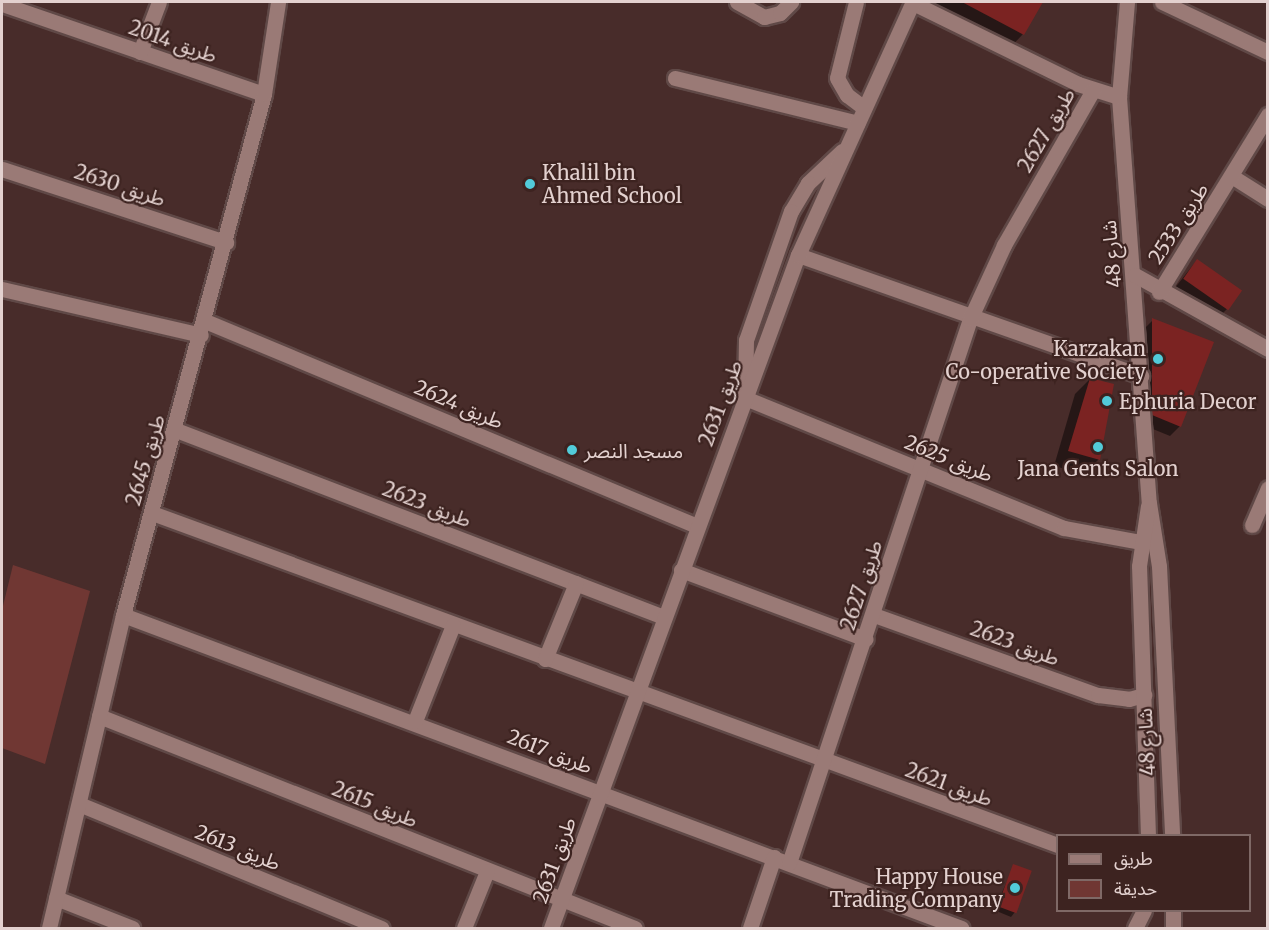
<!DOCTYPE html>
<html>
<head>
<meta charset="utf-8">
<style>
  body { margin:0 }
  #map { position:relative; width:1269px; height:930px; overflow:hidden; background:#482c2a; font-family:Merriweather,"Noto Sans Arabic",serif }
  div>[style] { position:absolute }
  .green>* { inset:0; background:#703733 }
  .shadow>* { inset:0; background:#0007 }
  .building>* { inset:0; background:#7b2322; transform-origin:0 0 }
  .roads { filter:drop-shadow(2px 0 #604947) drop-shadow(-2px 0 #604947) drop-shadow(0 2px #604947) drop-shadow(0 -2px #604947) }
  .minor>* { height:15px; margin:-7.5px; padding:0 7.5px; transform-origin:7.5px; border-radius:7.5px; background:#9a7a76 }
  .dots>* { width:16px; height:16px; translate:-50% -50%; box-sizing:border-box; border:3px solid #3d2320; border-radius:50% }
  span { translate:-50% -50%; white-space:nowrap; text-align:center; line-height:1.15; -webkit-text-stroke:4.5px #3d2320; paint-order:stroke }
  .street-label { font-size:20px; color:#e3d1cf }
  .poi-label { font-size:20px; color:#e3d1cf }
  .left { translate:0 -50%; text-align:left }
  .right { translate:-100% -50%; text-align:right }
  .frame { position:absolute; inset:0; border:3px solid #e3d1cf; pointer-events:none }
  .legend { position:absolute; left:1056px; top:834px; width:195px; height:78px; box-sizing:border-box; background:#3d2320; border:2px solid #7f6966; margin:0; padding:8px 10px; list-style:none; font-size:18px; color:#e3d1cf }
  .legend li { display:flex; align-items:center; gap:12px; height:30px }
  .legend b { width:30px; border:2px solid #7f6966 }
</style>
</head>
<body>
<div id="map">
  <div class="green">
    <div style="clip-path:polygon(13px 565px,90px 591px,45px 764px,2px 748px,2px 610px)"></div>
  </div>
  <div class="shadow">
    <div style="clip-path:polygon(911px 2px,1041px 2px,1023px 34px,1005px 53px)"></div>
    <div style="clip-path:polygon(1197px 260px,1227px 309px,1212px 324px,1170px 294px)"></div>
    <div style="clip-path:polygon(1153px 320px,1180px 426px,1170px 436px,1143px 425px,1143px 330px)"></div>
    <div style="clip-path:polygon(1090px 379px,1099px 459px,1084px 474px,1054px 466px,1075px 394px)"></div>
    <div style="clip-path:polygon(1014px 866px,1015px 912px,1011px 917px,994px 910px)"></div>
  </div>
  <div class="building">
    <div style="clip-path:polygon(962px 2px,1043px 2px,1024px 35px)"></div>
    <div style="left:1197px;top:259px;width:55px;height:24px;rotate:35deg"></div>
    <div style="clip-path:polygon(1152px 318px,1214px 342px,1181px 427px,1152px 415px)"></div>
    <div style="clip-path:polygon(1090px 378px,1114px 384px,1100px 460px,1068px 451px)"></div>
    <div style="left:1013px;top:864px;width:20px;height:45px;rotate:20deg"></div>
  </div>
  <div class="roads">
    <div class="minor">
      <div style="left:737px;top:2px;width:31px;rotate:29deg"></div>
      <div style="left:764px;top:17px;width:16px;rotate:-14deg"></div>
      <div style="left:780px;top:13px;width:16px;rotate:-45deg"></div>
      <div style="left:856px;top:2px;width:78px;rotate:104deg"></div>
      <div style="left:837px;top:78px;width:20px;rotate:60deg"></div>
      <div style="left:847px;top:95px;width:21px;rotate:37deg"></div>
      <div style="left:1127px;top:2px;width:95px;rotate:94.8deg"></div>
      <div style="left:1119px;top:97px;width:407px;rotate:85.8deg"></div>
      <div style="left:1149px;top:503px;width:64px;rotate:81deg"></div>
      <div style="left:1159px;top:566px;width:270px;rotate:87.2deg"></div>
      <div style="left:1162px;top:2px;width:117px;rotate:25.3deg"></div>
      <div style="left:913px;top:3px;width:184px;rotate:26.1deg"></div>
      <div style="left:1078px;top:84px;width:43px;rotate:17.6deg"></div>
      <div style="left:2px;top:4px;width:277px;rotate:19deg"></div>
      <div style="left:140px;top:52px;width:53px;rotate:-69.2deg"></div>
      <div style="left:675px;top:78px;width:188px;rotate:13.8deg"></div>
      <div style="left:842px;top:151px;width:47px;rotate:136.7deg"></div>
      <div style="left:808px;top:183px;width:33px;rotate:121deg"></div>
      <div style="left:791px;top:211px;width:137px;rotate:109.2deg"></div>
      <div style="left:746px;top:340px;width:58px;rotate:91deg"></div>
      <div style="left:745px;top:398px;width:344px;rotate:22.2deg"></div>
      <div style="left:1064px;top:528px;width:78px;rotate:10.3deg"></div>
      <div style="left:2px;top:169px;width:236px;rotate:18.1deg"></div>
      <div style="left:1233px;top:177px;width:41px;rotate:32.2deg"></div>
      <div style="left:798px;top:255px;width:364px;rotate:19.4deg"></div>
      <div style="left:1135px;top:275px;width:152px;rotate:29.1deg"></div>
      <div style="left:2px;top:289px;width:204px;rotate:13deg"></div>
      <div style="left:1159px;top:292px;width:208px;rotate:-58.4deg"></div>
      <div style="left:205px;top:321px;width:533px;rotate:22.62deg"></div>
      <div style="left:176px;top:430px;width:523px;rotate:20.97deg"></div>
      <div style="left:152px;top:513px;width:965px;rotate:20.13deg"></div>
      <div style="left:1252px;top:525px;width:40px;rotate:-66.6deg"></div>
      <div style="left:681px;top:570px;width:197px;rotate:20.5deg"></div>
      <div style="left:123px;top:615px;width:895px;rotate:20.48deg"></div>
      <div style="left:874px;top:615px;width:238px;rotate:19.7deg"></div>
      <div style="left:1098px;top:695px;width:31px;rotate:7deg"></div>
      <div style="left:1129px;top:699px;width:16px;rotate:-15deg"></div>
      <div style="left:545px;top:659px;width:82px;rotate:-67.8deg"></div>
      <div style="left:99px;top:716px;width:576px;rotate:21.58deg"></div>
      <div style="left:415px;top:721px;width:103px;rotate:-68.4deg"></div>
      <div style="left:79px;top:804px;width:327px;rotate:22.3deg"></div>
      <div style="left:1148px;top:836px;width:270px;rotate:-91.9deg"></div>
      <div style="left:1139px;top:566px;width:61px;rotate:-81.5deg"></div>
      <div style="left:789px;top:863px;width:573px;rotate:-71.6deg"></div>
      <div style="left:970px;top:319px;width:81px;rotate:-65.3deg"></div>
      <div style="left:1004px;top:245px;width:179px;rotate:-60.1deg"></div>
      <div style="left:56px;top:898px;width:82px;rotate:21.5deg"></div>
      <div style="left:1173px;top:910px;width:18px;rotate:90deg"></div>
      <div style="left:49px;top:928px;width:322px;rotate:-76.7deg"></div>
      <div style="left:123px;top:615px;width:540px;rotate:-74.86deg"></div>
      <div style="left:264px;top:94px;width:93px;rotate:-81.3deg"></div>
      <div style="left:464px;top:928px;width:61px;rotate:-68deg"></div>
      <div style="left:551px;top:928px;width:717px;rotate:-69.85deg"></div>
      <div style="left:798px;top:255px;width:278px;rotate:-65.6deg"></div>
      <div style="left:750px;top:928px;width:75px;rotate:-71.3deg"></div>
      <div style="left:1135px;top:928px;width:20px;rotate:-63deg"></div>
    </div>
  </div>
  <div class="dots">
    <div style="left:530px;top:184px;background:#52cbd9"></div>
    <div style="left:1158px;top:359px;background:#52cbd9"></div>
    <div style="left:1107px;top:401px;background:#52cbd9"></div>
    <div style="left:1098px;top:447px;background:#52cbd9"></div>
    <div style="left:572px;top:450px;background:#52cbd9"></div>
    <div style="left:1015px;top:888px;background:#52cbd9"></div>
  </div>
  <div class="street-label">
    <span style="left:173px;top:41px;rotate:19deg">طريق 2014</span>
    <span style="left:1046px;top:130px;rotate:-60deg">طريق 2627</span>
    <span style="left:120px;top:185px;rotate:18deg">طريق 2630</span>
    <span style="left:1178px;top:223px;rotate:-57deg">طريق 2533</span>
    <span style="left:1111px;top:254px;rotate:-95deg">شارع 48</span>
    <span style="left:720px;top:403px;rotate:-70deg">طريق 2631</span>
    <span style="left:459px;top:404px;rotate:23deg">طريق 2624</span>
    <span style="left:949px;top:458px;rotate:22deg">طريق 2625</span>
    <span style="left:145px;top:460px;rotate:-74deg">طريق 2645</span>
    <span style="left:427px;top:504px;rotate:21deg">طريق 2623</span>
    <span style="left:861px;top:585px;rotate:-72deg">طريق 2627</span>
    <span style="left:1015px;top:643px;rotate:20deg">طريق 2623</span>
    <span style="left:1146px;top:742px;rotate:-93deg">شارع 48</span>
    <span style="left:550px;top:751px;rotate:21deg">طريق 2617</span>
    <span style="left:949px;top:784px;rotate:20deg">طريق 2621</span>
    <span style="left:375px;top:804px;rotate:22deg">طريق 2615</span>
    <span style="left:238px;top:847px;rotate:22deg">طريق 2613</span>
    <span style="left:554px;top:860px;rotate:-70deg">طريق 2631</span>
  </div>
  <div class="poi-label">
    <span class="left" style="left:542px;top:184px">Khalil bin<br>Ahmed School</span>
    <span class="right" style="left:1146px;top:360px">Karzakan<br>Co-operative Society</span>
    <span class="left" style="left:1119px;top:401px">Ephuria Decor</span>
    <span class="left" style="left:584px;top:450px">مسجد النصر</span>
    <span style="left:1098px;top:468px">Jana Gents Salon</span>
    <span class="right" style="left:1003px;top:888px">Happy House<br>Trading Company</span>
  </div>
  <div class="frame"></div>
  <ul class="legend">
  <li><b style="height:8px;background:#9a7a76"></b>طريق</li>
  <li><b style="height:16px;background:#703733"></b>حديقة</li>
  </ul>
</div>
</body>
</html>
